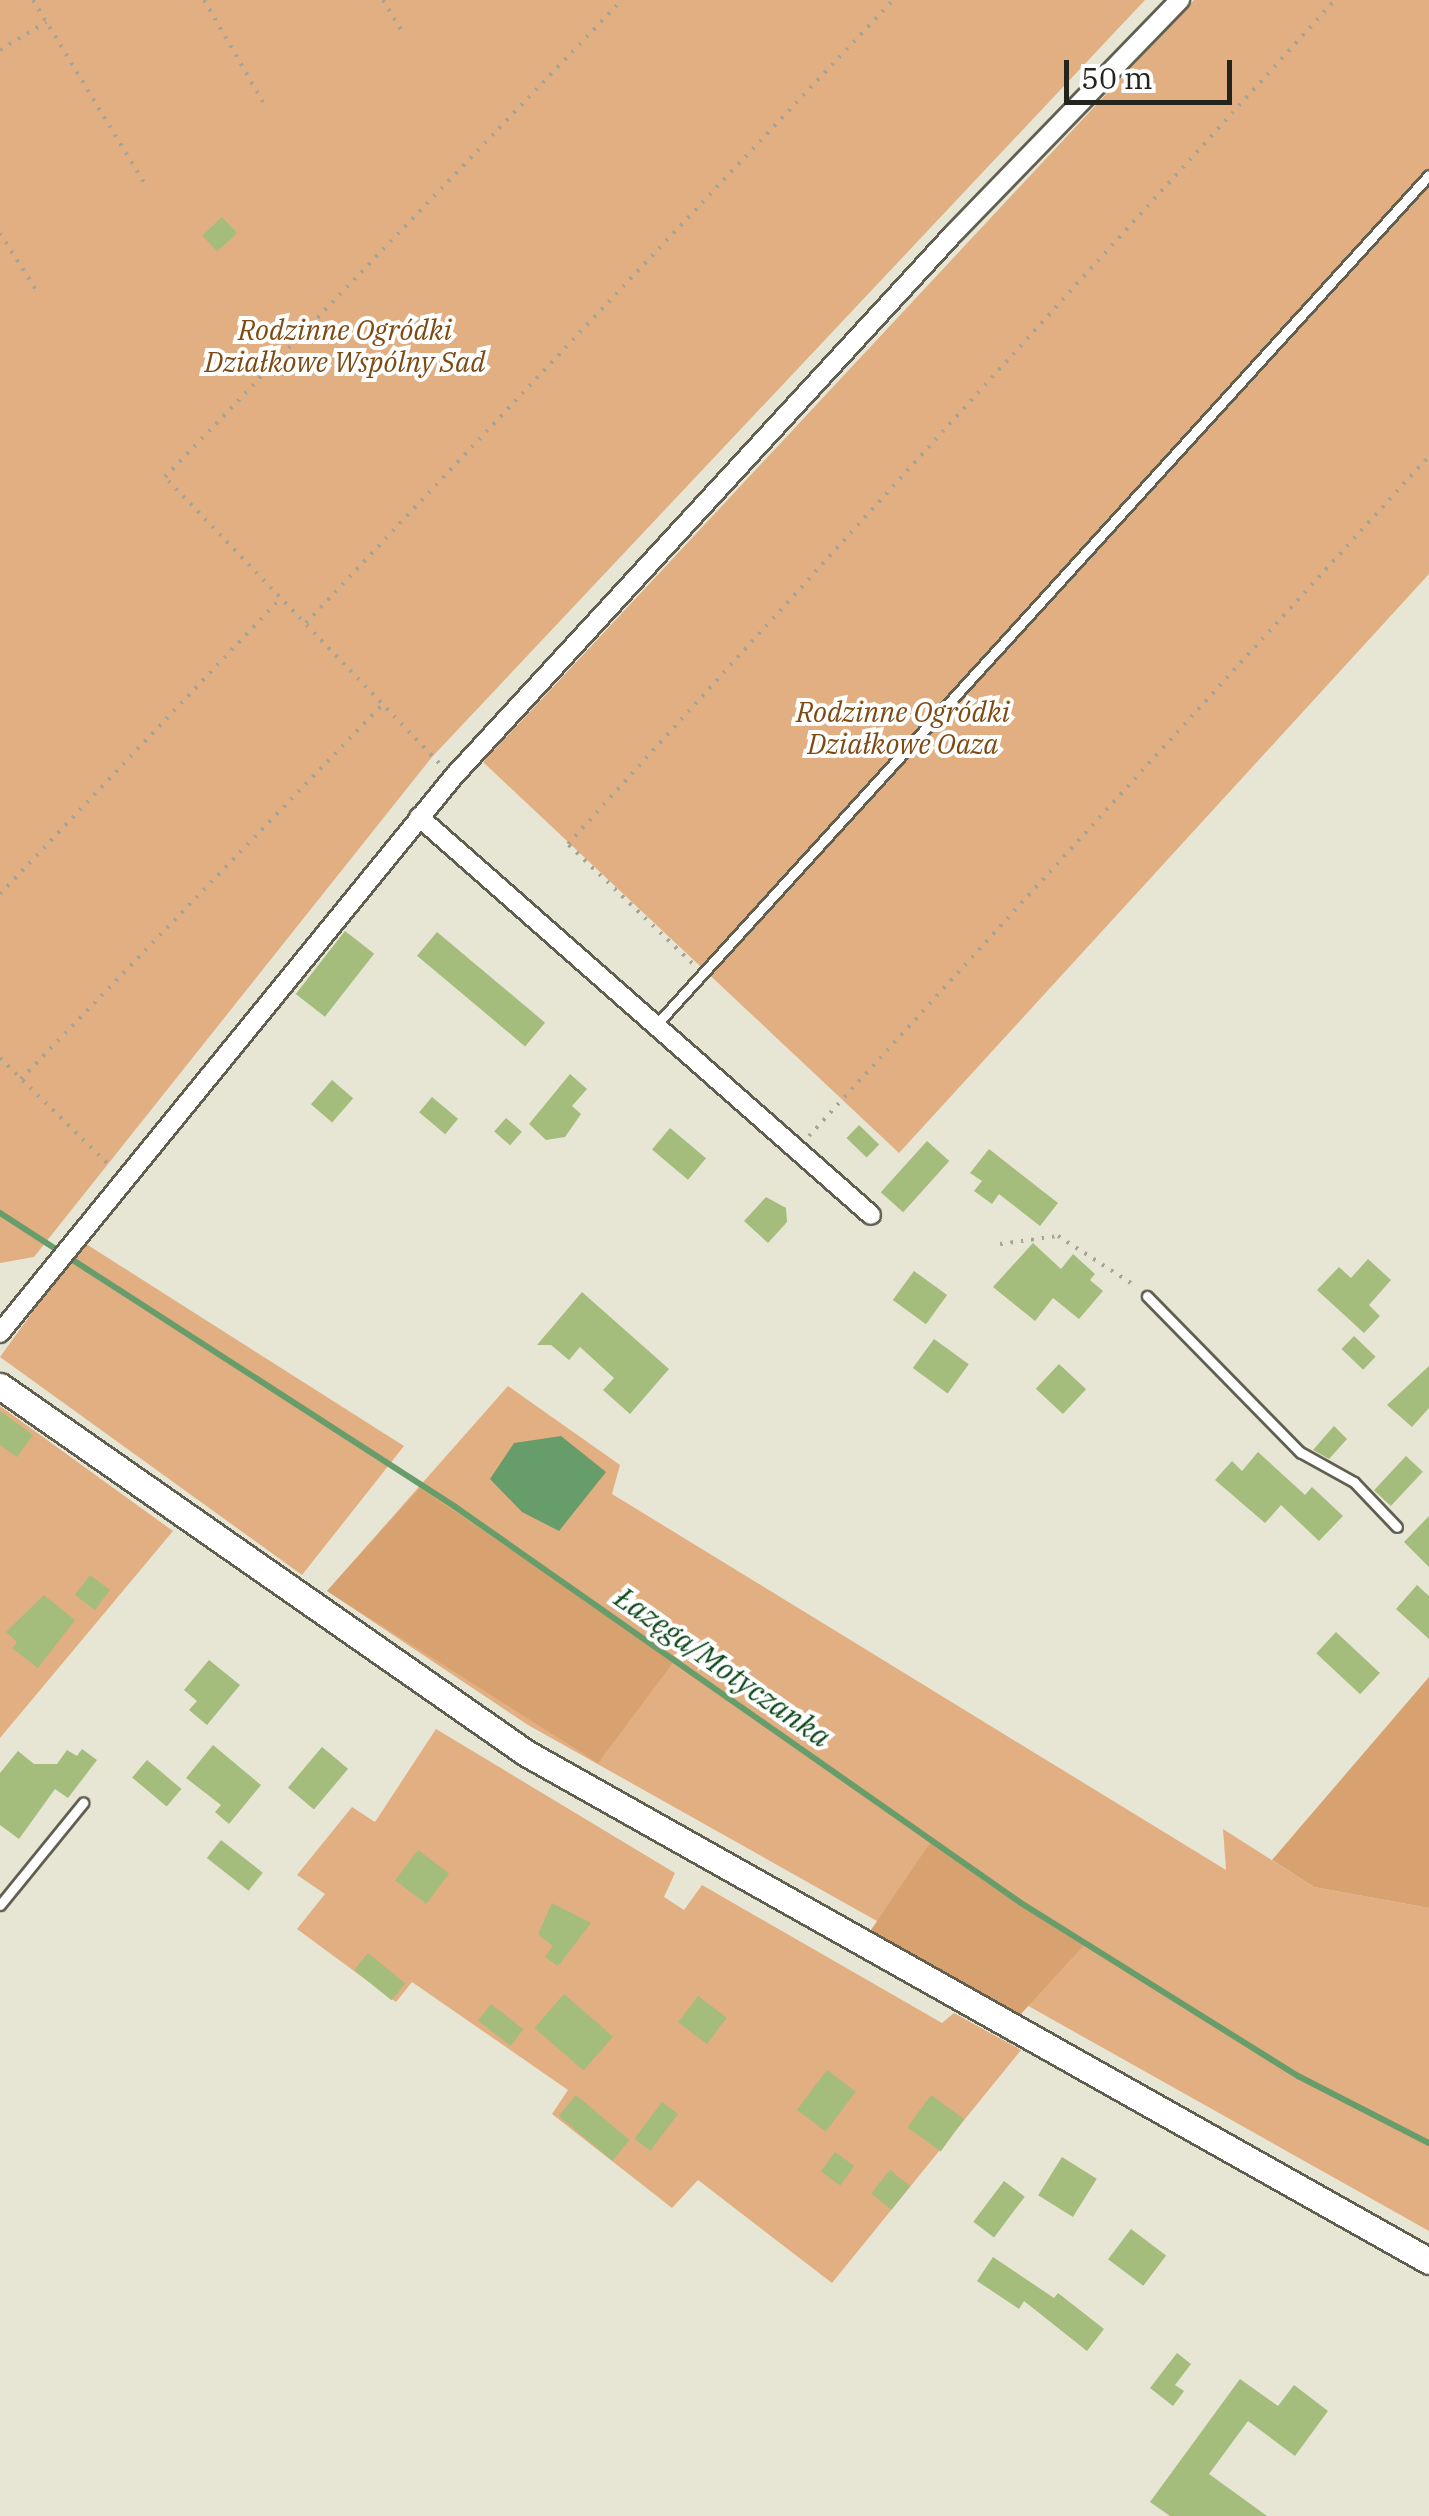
<!DOCTYPE html>
<html>
<head>
<meta charset="utf-8">
<style>
  body { margin:0 }
  #map { position:relative; width:1429px; height:2516px; overflow:hidden; background:#e7e6d5; font-family:"IBM Plex Serif",serif }
  div>[style] { position:absolute }
  .green>* { inset:0; background:#e2af82 }
  .forest>* { inset:0; background:#d8a170 }
  .water>* { inset:0; background:#679c6b }
  .stream>* { height:6px; margin:-3px; padding:0 3px; transform-origin:3px; border-radius:3px; background:#679c6b }
  .building>* { inset:0; background:#a4bc7c; transform-origin:0 0 }
  .path>* { height:4px; margin-top:-2px; transform-origin:0; background:repeating-linear-gradient(90deg,#a5a497 0 2.5px,transparent 0 10.5px) }
  .roads { filter:drop-shadow(2px 0 #605f50) drop-shadow(-2px 0 #605f50) drop-shadow(0 2px #605f50) drop-shadow(0 -2px #605f50) }
  .lane>* { height:9px; margin:-4.5px; padding:0 4.5px; transform-origin:4.5px; border-radius:4.5px; background:#fff }
  .street>* { height:18px; margin:-9px; padding:0 9px; transform-origin:9px; border-radius:9px; background:#fff }
  .secondary>* { height:25px; margin:-12.5px; padding:0 12.5px; transform-origin:12.5px; border-radius:12.5px; background:#fff }
  span { translate:-50% -50%; white-space:nowrap; text-align:center; line-height:1.15; -webkit-text-stroke:8px #fff; paint-order:stroke }
  .park-label { font-size:28px; color:#7d4910; font-style:italic }
  .water-label { font-size:30px; color:#0b4718; font-style:italic }
  .scale { position:absolute; left:1064px; top:60px; width:168px; height:45px; box-sizing:border-box; border:5px solid #24241d; border-top:0; padding-left:12px; font-size:30px; line-height:35px; white-space:nowrap; color:#24241d; -webkit-text-stroke:8px #fff; paint-order:stroke }
</style>
</head>
<body>
<div id="map">
  <div class="green">
    <div style="clip-path:polygon(0 0,1145px 0,432px 757px,34px 1257px,0 1263px)"></div>
    <div style="clip-path:polygon(1194px 0,1429px 0,1429px 574px,899px 1153px,483px 762px)"></div>
    <div style="clip-path:polygon(83px 1242px,404px 1446px,302px 1575px,0 1357px)"></div>
    <div style="clip-path:polygon(508px 1386px,620px 1465px,612px 1494px,1226px 1870px,1223px 1829px,1314px 1887px,1429px 1908px,1429px 2231px,528px 1725px,327px 1591px)"></div>
    <div style="clip-path:polygon(0 1406px,173px 1531px,0 1738px)"></div>
    <div style="clip-path:polygon(436px 1729px,675px 1873px,664px 1897px,684px 1910px,702px 1885px,942px 2023px,954px 2013px,1021px 2050px,832px 2283px,698px 2180px,672px 2208px,552px 2114px,568px 2090px,412px 1982px,396px 2002px,297px 1929px,325px 1894px,297px 1875px,352px 1807px,375px 1822px)"></div>
  </div>
  <div class="forest">
    <div style="clip-path:polygon(420px 1488px,675px 1660px,598px 1763px,327px 1591px)"></div>
    <div style="clip-path:polygon(1429px 1677px,1429px 1908px,1314px 1887px,1272px 1860px)"></div>
    <div style="clip-path:polygon(932px 1840px,1086px 1943px,1020px 2015px,871px 1930px)"></div>
  </div>
  <div class="water">
    <div style="clip-path:polygon(561px 1436px,606px 1472px,559px 1531px,522px 1512px,490px 1479px,514px 1443px)"></div>
  </div>
  <div class="stream">
    <div style="left:0;top:1213px;width:540px;rotate:32.84deg"></div>
    <div style="left:454px;top:1506px;width:692px;rotate:35deg"></div>
    <div style="left:1021px;top:1903px;width:327px;rotate:32deg"></div>
    <div style="left:1298px;top:2076px;width:147px;rotate:27.1deg"></div>
  </div>
  <div class="building">
    <div style="left:222px;top:217px;width:22px;height:27px;rotate:47deg"></div>
    <div style="left:345px;top:931px;width:37px;height:80px;rotate:38deg"></div>
    <div style="left:437px;top:932px;width:141px;height:31px;rotate:40deg"></div>
    <div style="clip-path:polygon(570px 1074px,587px 1089px,572px 1106px,581px 1114px,565px 1137px,546px 1140px,529px 1124px)"></div>
    <div style="left:332px;top:1080px;width:28px;height:32px;rotate:41deg"></div>
    <div style="left:432px;top:1097px;width:34px;height:20px;rotate:40deg"></div>
    <div style="left:506px;top:1118px;width:21px;height:18px;rotate:41deg"></div>
    <div style="left:859px;top:1125px;width:28px;height:18px;rotate:44deg"></div>
    <div style="left:670px;top:1128px;width:47px;height:28px;rotate:40deg"></div>
    <div style="left:927px;top:1141px;width:30px;height:69px;rotate:42deg"></div>
    <div style="clip-path:polygon(989px 1149px,1058px 1203px,1040px 1226px,999px 1194px,992px 1204px,974px 1191px,982px 1181px,970px 1173px)"></div>
    <div style="clip-path:polygon(766px 1197px,786px 1208px,787px 1222px,768px 1243px,744px 1221px)"></div>
    <div style="clip-path:polygon(1033px 1243px,1061px 1269px,1073px 1254px,1095px 1274px,1090px 1280px,1103px 1291px,1079px 1319px,1053px 1298px,1035px 1321px,993px 1287px)"></div>
    <div style="clip-path:polygon(1368px 1259px,1391px 1280px,1369px 1305px,1380px 1316px,1364px 1333px,1317px 1290px,1339px 1267px,1351px 1278px)"></div>
    <div style="left:914px;top:1271px;width:41px;height:36px;rotate:36deg"></div>
    <div style="clip-path:polygon(582px 1292px,669px 1369px,630px 1414px,603px 1390px,614px 1378px,580px 1347px,569px 1360px,551px 1345px,537px 1345px)"></div>
    <div style="left:1354px;top:1336px;width:30px;height:18px;rotate:44deg"></div>
    <div style="left:934px;top:1339px;width:43px;height:36px;rotate:36deg"></div>
    <div style="left:1059px;top:1364px;width:37px;height:34px;rotate:43deg"></div>
    <div style="clip-path:polygon(1429px 1366px,1429px 1408px,1412px 1427px,1387px 1405px)"></div>
    <div style="clip-path:polygon(0 1411px,33px 1435px,17px 1457px,0 1445px)"></div>
    <div style="clip-path:polygon(1334px 1426px,1347px 1439px,1329px 1459px,1313px 1450px)"></div>
    <div style="clip-path:polygon(1258px 1452px,1305px 1495px,1312px 1487px,1343px 1516px,1319px 1541px,1281px 1505px,1265px 1523px,1215px 1480px,1232px 1461px,1242px 1471px)"></div>
    <div style="left:1406px;top:1456px;width:23px;height:47px;rotate:43deg"></div>
    <div style="clip-path:polygon(1429px 1516px,1429px 1567px,1404px 1542px)"></div>
    <div style="left:90px;top:1575px;width:25px;height:25px;rotate:37deg"></div>
    <div style="clip-path:polygon(1417px 1585px,1429px 1596px,1429px 1639px,1396px 1609px)"></div>
    <div style="clip-path:polygon(44px 1595px,75px 1620px,38px 1668px,12px 1648px,17px 1642px,6px 1632px)"></div>
    <div style="left:1336px;top:1632px;width:60px;height:29px;rotate:43deg"></div>
    <div style="clip-path:polygon(209px 1660px,240px 1685px,207px 1725px,189px 1710px,197px 1701px,184px 1690px)"></div>
    <div style="clip-path:polygon(213px 1745px,261px 1785px,229px 1824px,215px 1812px,221px 1805px,186px 1778px)"></div>
    <div style="left:322px;top:1747px;width:34px;height:53px;rotate:40deg"></div>
    <div style="clip-path:polygon(82px 1749px,97px 1760px,68px 1798px,55px 1789px,19px 1839px,0 1825px,0 1773px,18px 1751px,34px 1764px,57px 1764px,67px 1750px,77px 1756px)"></div>
    <div style="left:147px;top:1760px;width:45px;height:23px;rotate:40deg"></div>
    <div style="left:221px;top:1840px;width:53px;height:23px;rotate:38deg"></div>
    <div style="left:418px;top:1850px;width:39px;height:38px;rotate:37deg"></div>
    <div style="clip-path:polygon(552px 1903px,591px 1923px,558px 1966px,545px 1957px,553px 1946px,538px 1934px)"></div>
    <div style="left:368px;top:1953px;width:48px;height:22px;rotate:39deg"></div>
    <div style="left:564px;top:1994px;width:65px;height:45px;rotate:41deg"></div>
    <div style="left:698px;top:1996px;width:36px;height:33px;rotate:37deg"></div>
    <div style="left:491px;top:2004px;width:41px;height:21px;rotate:38deg"></div>
    <div style="left:827px;top:2070px;width:36px;height:50px;rotate:37deg"></div>
    <div style="left:576px;top:2095px;width:70px;height:27px;rotate:40deg"></div>
    <div style="left:931px;top:2095px;width:41px;height:40px;rotate:36deg"></div>
    <div style="left:662px;top:2102px;width:20px;height:46px;rotate:37deg"></div>
    <div style="left:835px;top:2152px;width:24px;height:24px;rotate:36deg"></div>
    <div style="left:1062px;top:2157px;width:41px;height:45px;rotate:32deg"></div>
    <div style="left:890px;top:2170px;width:26px;height:30px;rotate:39deg"></div>
    <div style="left:1004px;top:2181px;width:26px;height:51px;rotate:37deg"></div>
    <div style="left:1131px;top:2229px;width:44px;height:38px;rotate:37deg"></div>
    <div style="clip-path:polygon(993px 2257px,1054px 2298px,1058px 2293px,1104px 2329px,1087px 2351px,1024px 2301px,1019px 2309px,977px 2281px)"></div>
    <div style="clip-path:polygon(1177px 2353px,1191px 2364px,1175px 2385px,1184px 2391px,1173px 2406px,1150px 2388px)"></div>
    <div style="clip-path:polygon(1240px 2379px,1278px 2406px,1294px 2385px,1328px 2411px,1295px 2456px,1248px 2421px,1209px 2474px,1267px 2516px,1170px 2516px,1150px 2502px)"></div>
  </div>
  <div class="path">
    <div style="left:33px;top:0;width:218px;rotate:58.7deg"></div>
    <div style="left:204px;top:0;width:126px;rotate:60deg"></div>
    <div style="left:383px;top:0;width:35px;rotate:59deg"></div>
    <div style="left:0;top:50px;width:54px;rotate:-31.3deg"></div>
    <div style="left:0;top:233px;width:67px;rotate:57.7deg"></div>
    <div style="left:306px;top:623px;width:856px;rotate:-46.7deg"></div>
    <div style="left:439px;top:763px;width:396px;rotate:-133.8deg"></div>
    <div style="left:165px;top:477px;width:661px;rotate:-46.23deg"></div>
    <div style="left:0;top:894px;width:405px;rotate:-46.5deg"></div>
    <div style="left:692px;top:963px;width:172px;rotate:-136.2deg"></div>
    <div style="left:568px;top:844px;width:1140px;rotate:-47.74deg"></div>
    <div style="left:0;top:1058px;width:153px;rotate:44.5deg"></div>
    <div style="left:21px;top:1079px;width:520px;rotate:-46.01deg"></div>
    <div style="left:809px;top:1136px;width:920px;rotate:-47.64deg"></div>
    <div style="left:1000px;top:1244px;width:59px;rotate:-7.9deg"></div>
    <div style="left:1058px;top:1236px;width:90px;rotate:32.8deg"></div>
  </div>
  <div class="roads">
    <div class="lane">
      <div style="left:655px;top:1026px;width:1150px;rotate:-47.71deg"></div>
      <div style="left:1147px;top:1296px;width:219px;rotate:45.6deg"></div>
      <div style="left:1300px;top:1452px;width:62px;rotate:29.1deg"></div>
      <div style="left:1354px;top:1482px;width:62px;rotate:46.3deg"></div>
      <div style="left:0;top:1905px;width:132px;rotate:-50.9deg"></div>
    </div>
    <div class="street">
      <div style="left:419px;top:817px;width:602px;rotate:41.36deg"></div>
      <div style="left:0;top:1333px;width:719px;rotate:-50.82deg"></div>
      <div style="left:454px;top:776px;width:738px;rotate:-47.36deg"></div>
      <div style="left:954px;top:233px;width:325px;rotate:-45.9deg"></div>
    </div>
    <div class="secondary">
      <div style="left:0;top:1386px;width:641px;rotate:34.9deg"></div>
      <div style="left:526px;top:1753px;width:1036px;rotate:29.36deg"></div>
    </div>
  </div>
  <div class="park-label">
    <span style="left:345px;top:346px">Rodzinne Ogródki<br>Działkowe Wspólny Sad</span>
    <span style="left:903px;top:728px">Rodzinne Ogródki<br>Działkowe Oaza</span>
  </div>
  <div class="water-label">
    <span style="left:723px;top:1667px;rotate:35deg">Łazęga/Motyczanka</span>
  </div>
  <div class="scale">50 m</div>
</div>
</body>
</html>
